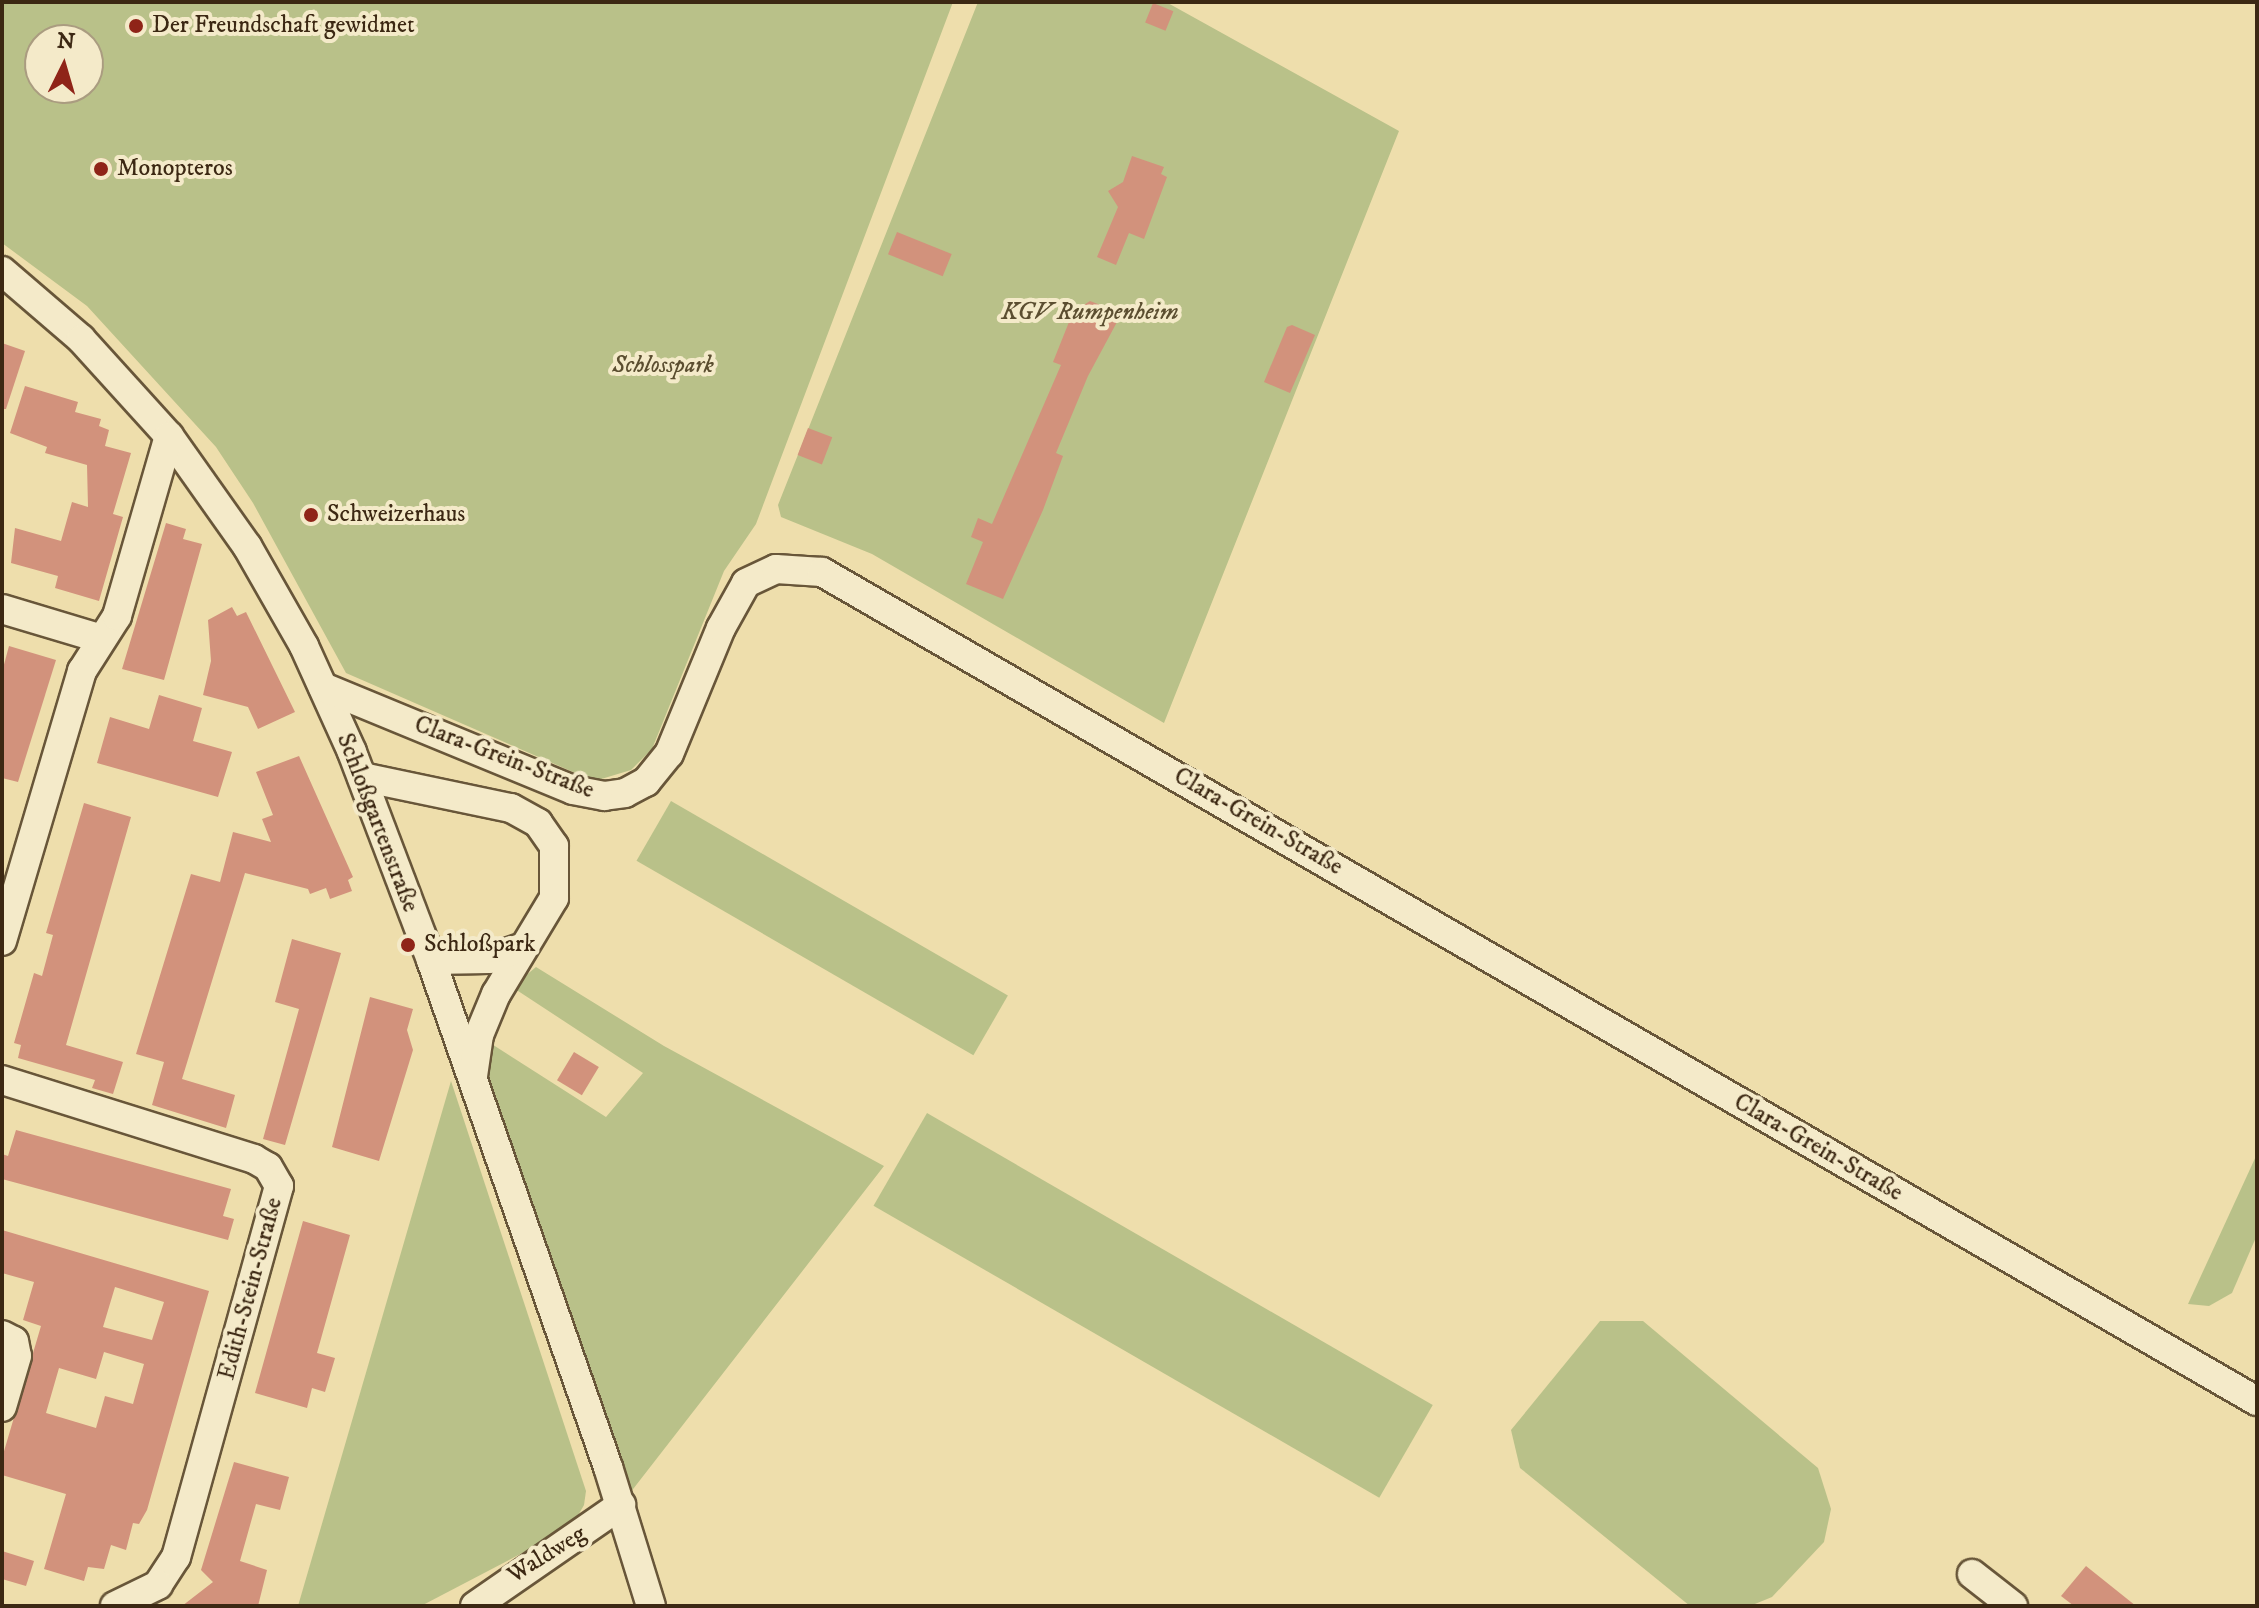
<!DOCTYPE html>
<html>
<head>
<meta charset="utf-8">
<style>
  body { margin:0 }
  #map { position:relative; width:2259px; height:1608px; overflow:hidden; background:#eedeac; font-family:"IM FELL DW Pica",serif }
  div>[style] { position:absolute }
  .green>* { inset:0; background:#b9c189; transform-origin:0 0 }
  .building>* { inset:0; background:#d2927c; transform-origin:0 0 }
  .round { border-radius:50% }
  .roads { filter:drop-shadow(2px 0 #685639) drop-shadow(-2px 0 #685639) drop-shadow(0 2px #685639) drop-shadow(0 -2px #685639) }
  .minor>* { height:28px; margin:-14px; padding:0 14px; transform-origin:14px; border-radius:14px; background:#f4eac9 }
  .dots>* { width:22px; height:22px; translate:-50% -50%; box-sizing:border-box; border:4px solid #f4eac9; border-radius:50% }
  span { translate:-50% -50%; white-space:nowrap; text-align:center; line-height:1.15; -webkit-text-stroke:8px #f4eac9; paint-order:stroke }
  .poi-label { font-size:24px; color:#3c2813 }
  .left { translate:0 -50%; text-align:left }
  .park-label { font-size:24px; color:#5b4e30; font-style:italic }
  .street-label { font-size:24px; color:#3c2813 }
  .frame { position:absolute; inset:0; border:4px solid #3c2813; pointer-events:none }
  .north { position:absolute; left:24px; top:24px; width:80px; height:80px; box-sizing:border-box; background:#f4eac9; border:2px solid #aa9c80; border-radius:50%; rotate:5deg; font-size:22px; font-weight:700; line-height:32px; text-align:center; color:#3c2813 }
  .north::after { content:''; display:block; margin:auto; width:28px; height:36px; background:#8f2418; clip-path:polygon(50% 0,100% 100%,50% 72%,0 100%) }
</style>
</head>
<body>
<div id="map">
  <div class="green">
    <div style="clip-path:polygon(evenodd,2px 2px,953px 2px,756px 524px,724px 571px,652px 749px,631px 770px,598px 780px,573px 772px,346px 673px,253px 503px,216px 447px,87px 306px,2px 243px,2px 2px,40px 40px,88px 40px,88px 88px,40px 88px,40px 40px)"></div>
    <div style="clip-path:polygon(978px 2px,1166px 2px,1399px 131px,1164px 723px,872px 554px,781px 517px,778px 505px)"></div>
    <div style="left:671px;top:801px;width:389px;height:69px;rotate:30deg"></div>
    <div style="clip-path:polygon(536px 967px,664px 1046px,884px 1166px,630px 1493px,486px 1081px,487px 1041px,606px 1117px,643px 1073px,512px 987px)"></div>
    <div style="clip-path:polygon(451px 1081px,586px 1491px,584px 1505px,576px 1519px,549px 1539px,421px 1606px,298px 1606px)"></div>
    <div style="left:927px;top:1113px;width:584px;height:107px;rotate:30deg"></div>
    <div style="clip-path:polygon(2257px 1154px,2257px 1235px,2232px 1293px,2209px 1306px,2188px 1304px)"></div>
    <div style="clip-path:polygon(1600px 1321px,1643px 1321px,1818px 1468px,1831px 1509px,1824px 1542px,1772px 1597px,1750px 1606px,1690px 1606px,1520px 1468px,1511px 1430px)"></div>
  </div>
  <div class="building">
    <div style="left:1153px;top:3px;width:22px;height:21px;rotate:22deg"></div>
    <div style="clip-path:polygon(1132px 156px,1164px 167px,1161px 174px,1167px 177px,1144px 239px,1129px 233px,1116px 265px,1097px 257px,1118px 207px,1108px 191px,1123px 182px)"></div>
    <div class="round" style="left:90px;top:158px;width:22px;height:22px"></div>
    <div style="left:897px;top:232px;width:59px;height:24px;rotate:22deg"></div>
    <div style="clip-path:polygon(1090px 301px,1111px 309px,1108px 318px,1117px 322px,1088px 376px,1056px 453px,1063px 456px,1043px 510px,1003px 599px,966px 584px,983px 542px,971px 537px,978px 518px,992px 524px,1061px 365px,1053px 362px,1073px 312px)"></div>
    <div style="clip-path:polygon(1292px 325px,1315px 335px,1290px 393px,1264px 382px,1287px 327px)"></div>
    <div style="clip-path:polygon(2px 343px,25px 351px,6px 409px,2px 409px)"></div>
    <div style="clip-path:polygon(25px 386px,78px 402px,75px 412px,101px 419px,99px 426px,109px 430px,105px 446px,131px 453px,113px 514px,123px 517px,99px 601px,55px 588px,58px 576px,11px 563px,15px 528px,61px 541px,72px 502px,88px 507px,87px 465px,45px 453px,47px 447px,10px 433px)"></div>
    <div style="left:808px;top:428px;width:26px;height:29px;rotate:21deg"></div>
    <div style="clip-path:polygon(166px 523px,186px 529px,183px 539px,202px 544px,164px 680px,122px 669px)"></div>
    <div style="clip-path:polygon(232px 607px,237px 616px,246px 612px,295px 712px,258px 729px,248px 707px,203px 695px,211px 661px,208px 620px)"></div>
    <div style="clip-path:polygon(9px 646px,56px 660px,18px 782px,2px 778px,2px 672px)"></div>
    <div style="clip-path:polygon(159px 695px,202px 708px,193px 741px,232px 752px,218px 797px,97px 763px,110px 717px,149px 729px)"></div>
    <div style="clip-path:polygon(299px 756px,353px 877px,348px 880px,352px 891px,330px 899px,326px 888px,310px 894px,308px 889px,245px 873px,182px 1079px,235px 1095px,226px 1128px,152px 1105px,164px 1062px,136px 1054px,191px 874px,220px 882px,233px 832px,271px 842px,262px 819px,273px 815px,256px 772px)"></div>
    <div style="clip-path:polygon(84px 803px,131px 817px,66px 1045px,123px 1062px,113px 1094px,92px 1088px,95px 1080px,18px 1058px,21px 1045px,14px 1043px,34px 973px,42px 976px,53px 935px,46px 933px)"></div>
    <div style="clip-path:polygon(292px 939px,341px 953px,285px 1145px,263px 1139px,299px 1009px,275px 1002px)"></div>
    <div style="clip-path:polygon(370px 997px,413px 1009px,407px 1030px,413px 1050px,379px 1161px,332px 1147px)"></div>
    <div style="left:574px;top:1052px;width:29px;height:33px;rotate:31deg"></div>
    <div style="clip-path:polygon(16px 1130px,231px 1189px,223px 1216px,234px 1219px,228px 1240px,2px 1179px,2px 1154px,8px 1156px)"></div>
    <div style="clip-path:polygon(303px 1221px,350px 1235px,317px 1353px,335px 1358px,325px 1392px,312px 1388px,307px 1408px,255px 1393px)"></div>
    <div style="clip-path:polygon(evenodd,2px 1230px,209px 1291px,147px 1510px,139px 1524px,133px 1523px,126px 1550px,111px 1545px,104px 1569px,88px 1567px,84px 1581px,44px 1569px,66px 1494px,2px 1475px,2px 1458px,41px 1326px,23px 1320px,34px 1282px,2px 1273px,2px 1230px,115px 1287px,164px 1302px,152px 1340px,103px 1327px,115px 1287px,2px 1230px,104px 1352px,144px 1364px,133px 1404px,105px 1396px,96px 1428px,46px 1413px,59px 1368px,96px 1379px,104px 1352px)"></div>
    <div style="clip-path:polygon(234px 1462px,289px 1477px,280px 1510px,256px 1504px,240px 1561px,267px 1570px,258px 1606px,182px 1606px,213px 1582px,201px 1570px)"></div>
    <div style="clip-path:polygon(2px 1551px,34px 1561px,26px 1586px,2px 1579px)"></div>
    <div style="clip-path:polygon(2086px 1566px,2136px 1606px,2074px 1606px,2061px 1596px)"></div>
  </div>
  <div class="roads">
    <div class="minor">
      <div style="left:2px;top:271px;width:104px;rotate:40.7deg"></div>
      <div style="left:81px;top:339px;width:131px;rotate:47.8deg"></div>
      <div style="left:169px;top:436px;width:135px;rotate:54.7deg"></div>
      <div style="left:247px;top:546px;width:115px;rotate:60.3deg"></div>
      <div style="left:304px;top:646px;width:116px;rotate:65.6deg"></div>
      <div style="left:352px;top:752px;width:222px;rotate:69.2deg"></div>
      <div style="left:431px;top:960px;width:537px;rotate:70.76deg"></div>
      <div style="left:608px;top:1467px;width:145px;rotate:72.8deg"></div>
      <div style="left:2px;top:609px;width:104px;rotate:16.7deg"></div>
      <div style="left:323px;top:687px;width:270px;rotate:22.4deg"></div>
      <div style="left:573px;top:790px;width:32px;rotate:11deg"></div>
      <div style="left:604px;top:796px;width:21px;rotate:-8deg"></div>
      <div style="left:625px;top:793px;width:24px;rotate:-28deg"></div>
      <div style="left:646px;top:782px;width:36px;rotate:-51deg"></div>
      <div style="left:669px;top:754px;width:136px;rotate:-67.6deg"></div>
      <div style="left:721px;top:628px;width:51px;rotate:-60.9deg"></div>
      <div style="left:746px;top:583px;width:33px;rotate:-25deg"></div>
      <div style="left:776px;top:569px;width:46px;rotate:3.7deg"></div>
      <div style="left:822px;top:572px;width:1657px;rotate:30.02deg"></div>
      <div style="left:362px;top:777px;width:152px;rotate:11.8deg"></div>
      <div style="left:511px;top:808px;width:31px;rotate:29deg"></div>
      <div style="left:538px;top:823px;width:28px;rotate:55deg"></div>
      <div style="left:554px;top:846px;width:52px;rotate:90deg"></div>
      <div style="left:554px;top:898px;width:112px;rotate:121.1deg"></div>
      <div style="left:496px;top:994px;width:44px;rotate:112.5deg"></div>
      <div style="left:479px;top:1035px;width:41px;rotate:98.3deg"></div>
      <div style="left:2px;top:941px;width:282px;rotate:-73.5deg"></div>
      <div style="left:82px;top:671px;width:65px;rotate:-57.5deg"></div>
      <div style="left:117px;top:616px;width:187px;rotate:-73.9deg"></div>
      <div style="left:431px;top:960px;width:58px;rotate:-1deg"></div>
      <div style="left:489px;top:959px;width:36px;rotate:-19deg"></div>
      <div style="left:2px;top:1080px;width:264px;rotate:17.4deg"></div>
      <div style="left:254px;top:1159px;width:16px;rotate:30deg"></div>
      <div style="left:268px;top:1167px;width:22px;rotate:60deg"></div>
      <div style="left:279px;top:1186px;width:385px;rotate:105.5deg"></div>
      <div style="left:176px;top:1557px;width:33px;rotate:123deg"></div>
      <div style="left:158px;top:1585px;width:48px;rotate:154deg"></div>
      <div style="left:2px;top:1335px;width:13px;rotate:27deg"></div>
      <div style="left:14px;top:1341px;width:15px;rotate:79deg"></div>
      <div style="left:17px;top:1356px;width:53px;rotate:106.4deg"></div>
      <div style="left:1972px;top:1574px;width:52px;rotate:38deg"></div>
      <div style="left:475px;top:1606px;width:178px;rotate:-34.7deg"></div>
    </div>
  </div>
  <div class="dots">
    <div style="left:136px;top:26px;background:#8f2418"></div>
    <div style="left:101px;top:169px;background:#8f2418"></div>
    <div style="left:311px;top:515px;background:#8f2418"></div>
    <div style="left:408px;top:945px;background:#8f2418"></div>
  </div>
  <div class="poi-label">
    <span class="left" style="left:152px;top:26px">Der Freundschaft gewidmet</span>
    <span class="left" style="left:117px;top:169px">Monopteros</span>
    <span class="left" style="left:327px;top:515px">Schweizerhaus</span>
    <span class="left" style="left:424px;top:945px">Schloßpark</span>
  </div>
  <div class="park-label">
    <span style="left:1090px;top:313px">KGV Rumpenheim</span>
    <span style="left:663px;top:366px">Schlosspark</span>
  </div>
  <div class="street-label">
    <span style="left:504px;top:758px;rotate:21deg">Clara-Grein-Straße</span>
    <span style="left:1258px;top:822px;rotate:30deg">Clara-Grein-Straße</span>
    <span style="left:377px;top:823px;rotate:69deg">Schloßgartenstraße</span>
    <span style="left:1818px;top:1148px;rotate:30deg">Clara-Grein-Straße</span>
    <span style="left:251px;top:1289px;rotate:-75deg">Edith-Stein-Straße</span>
    <span style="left:547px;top:1555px;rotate:-32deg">Waldweg</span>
  </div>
  <div class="frame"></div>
  <div class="north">N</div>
</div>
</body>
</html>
